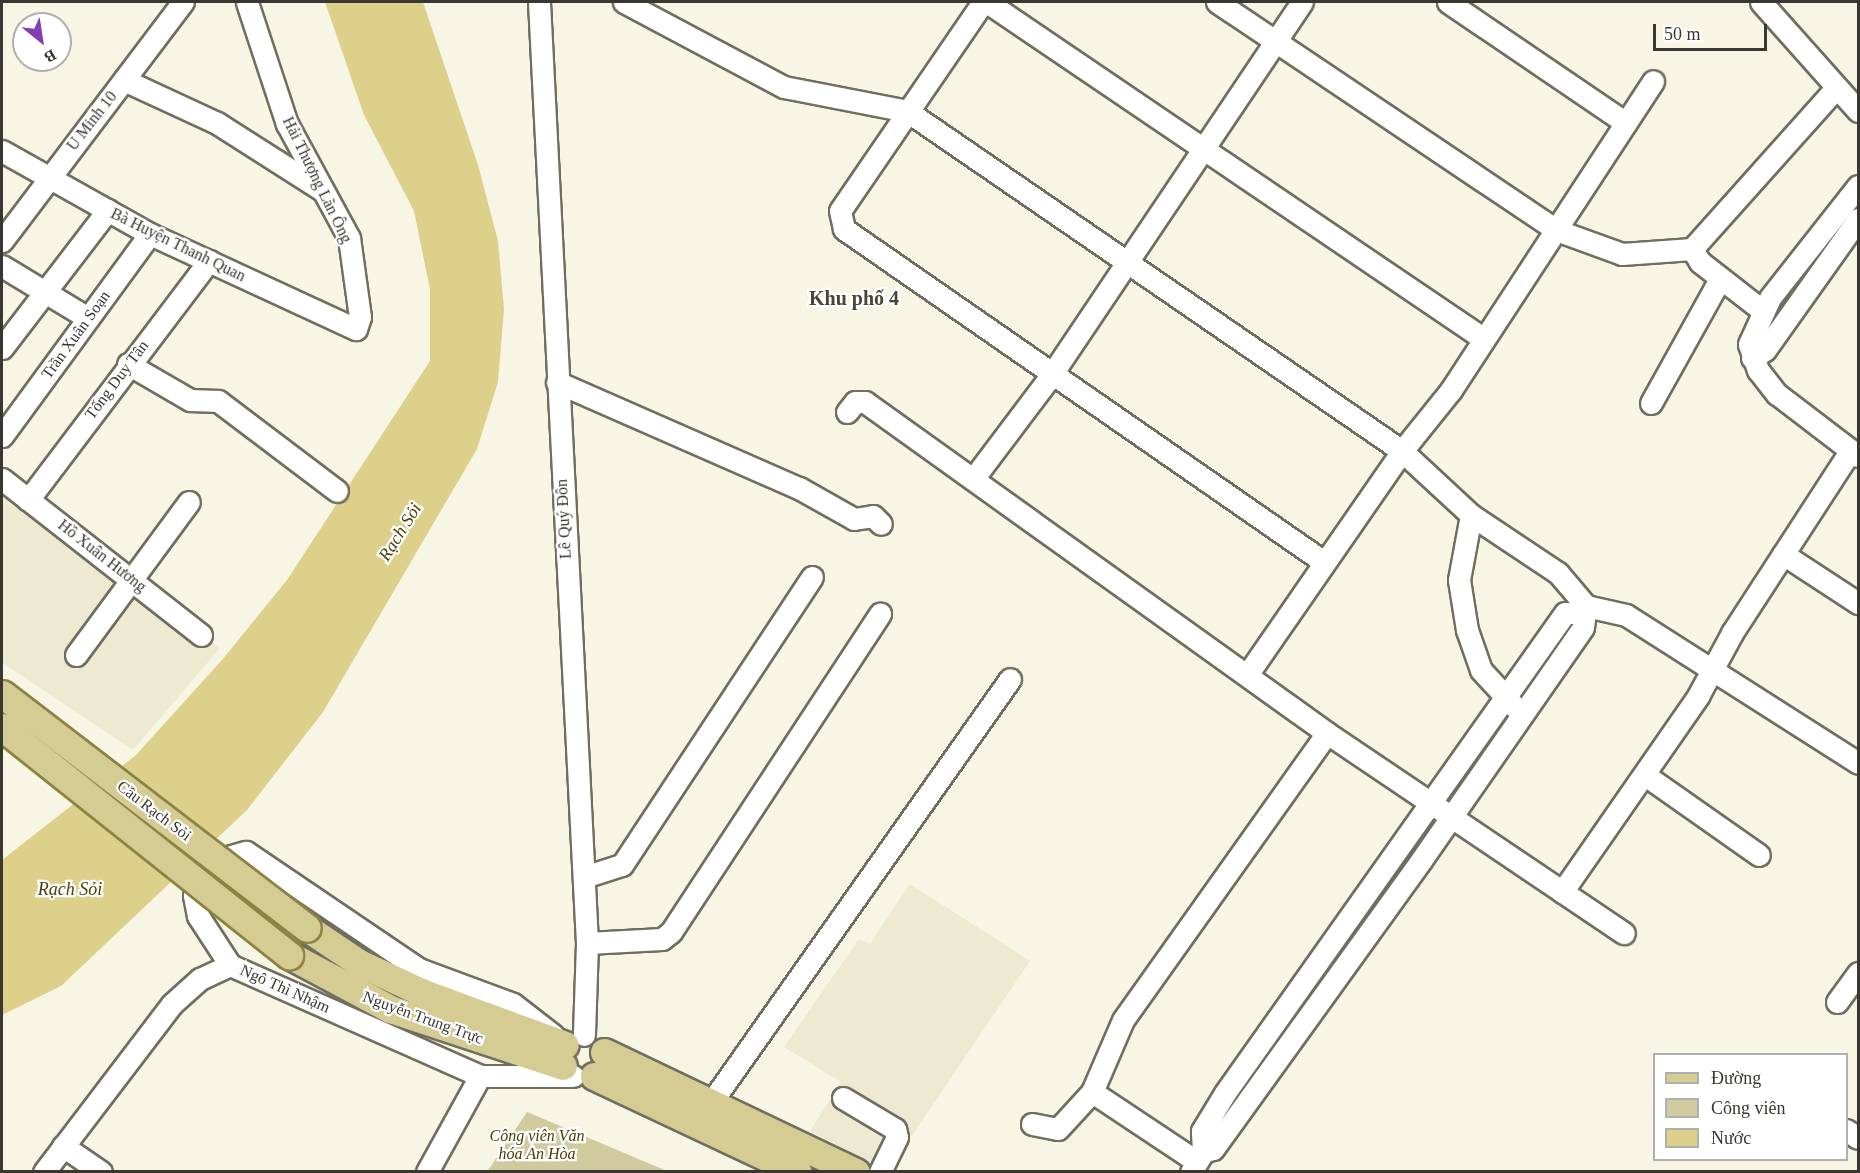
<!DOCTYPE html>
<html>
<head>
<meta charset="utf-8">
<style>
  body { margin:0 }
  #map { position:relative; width:1860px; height:1173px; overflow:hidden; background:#f7f5e3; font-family:Georgia,serif }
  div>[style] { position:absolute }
  .built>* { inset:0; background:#edead1 }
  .green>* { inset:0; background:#d1ca9f }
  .water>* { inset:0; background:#dcd08a }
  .roads { filter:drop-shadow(2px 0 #706e5f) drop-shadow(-2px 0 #706e5f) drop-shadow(0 2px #706e5f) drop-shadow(0 -2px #706e5f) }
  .minor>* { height:21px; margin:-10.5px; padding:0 10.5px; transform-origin:10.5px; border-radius:10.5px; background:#fff }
  .major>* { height:27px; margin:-13.5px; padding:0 13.5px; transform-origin:13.5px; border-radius:13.5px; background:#d5cc94 }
  .bridges { filter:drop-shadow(2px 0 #8c8243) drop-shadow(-2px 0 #8c8243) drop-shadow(0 2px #8c8243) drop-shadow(0 -2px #8c8243) }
  .major-bridge>* { height:27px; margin:-13.5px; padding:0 13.5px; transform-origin:13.5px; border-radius:13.5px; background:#d5cc94 }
  span { translate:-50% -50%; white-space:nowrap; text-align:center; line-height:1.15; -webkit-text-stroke:4.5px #fff; paint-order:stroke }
  .street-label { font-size:16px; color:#383731 }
  .park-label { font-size:16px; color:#463d03; font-style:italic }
  .water-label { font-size:18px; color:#4b420a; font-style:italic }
  .quarter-label { font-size:20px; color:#484638; font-weight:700 }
  .frame { position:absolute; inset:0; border:3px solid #383731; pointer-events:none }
  .legend { position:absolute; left:1653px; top:1053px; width:195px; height:108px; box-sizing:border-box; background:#fff; border:2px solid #afafad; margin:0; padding:8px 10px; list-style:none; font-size:18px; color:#383731 }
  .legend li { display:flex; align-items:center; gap:12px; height:30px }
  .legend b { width:30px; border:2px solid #afafad }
  .north { position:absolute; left:12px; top:12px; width:60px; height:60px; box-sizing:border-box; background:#fff; border:2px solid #afafad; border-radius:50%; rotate:150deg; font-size:16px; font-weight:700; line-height:24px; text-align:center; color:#383731 }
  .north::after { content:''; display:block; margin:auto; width:21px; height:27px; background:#853eb1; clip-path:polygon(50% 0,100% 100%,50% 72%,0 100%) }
  .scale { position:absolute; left:1653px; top:24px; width:114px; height:27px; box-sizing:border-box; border:3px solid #383731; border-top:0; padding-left:8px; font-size:18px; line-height:21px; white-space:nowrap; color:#383731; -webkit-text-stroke:4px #fff; paint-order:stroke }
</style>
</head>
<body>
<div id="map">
  <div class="built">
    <div style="clip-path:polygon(2px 483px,220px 648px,133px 750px,2px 662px)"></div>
    <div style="clip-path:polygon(910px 884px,1030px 961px,888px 1171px,810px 1131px,841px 1082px,784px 1047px,859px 939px,870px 944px)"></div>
  </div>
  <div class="green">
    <div style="clip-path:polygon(527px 1112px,667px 1171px,487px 1172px)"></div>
  </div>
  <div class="water">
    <div style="clip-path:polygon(325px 2px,423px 2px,478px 165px,498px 241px,504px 309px,498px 382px,477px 449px,323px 712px,247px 810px,61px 986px,2px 1015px,2px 860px,136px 755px,222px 660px,287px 580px,430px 361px,430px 289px,414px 211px,364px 115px)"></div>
  </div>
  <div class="roads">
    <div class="minor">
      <div style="left:539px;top:2px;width:942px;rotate:87.08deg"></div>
      <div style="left:587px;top:943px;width:92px;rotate:91.9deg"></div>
      <div style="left:624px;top:2px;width:181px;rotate:28deg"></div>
      <div style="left:784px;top:87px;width:125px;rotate:11deg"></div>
      <div style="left:907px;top:111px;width:601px;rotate:34.48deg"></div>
      <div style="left:1402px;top:451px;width:94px;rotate:42.8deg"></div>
      <div style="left:1471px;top:515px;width:105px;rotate:33.7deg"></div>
      <div style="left:1558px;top:573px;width:43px;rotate:49.7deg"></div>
      <div style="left:1586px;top:606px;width:41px;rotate:12.7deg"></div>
      <div style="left:1626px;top:615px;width:275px;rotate:32.5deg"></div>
      <div style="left:983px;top:2px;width:253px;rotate:124.4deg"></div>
      <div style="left:840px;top:211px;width:18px;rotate:77deg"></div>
      <div style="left:844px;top:229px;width:584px;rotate:34.75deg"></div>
      <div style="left:987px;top:2px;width:600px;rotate:34.14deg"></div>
      <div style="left:1217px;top:2px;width:409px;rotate:33.9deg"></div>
      <div style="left:1556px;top:230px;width:70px;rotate:20deg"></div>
      <div style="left:1622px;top:254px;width:70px;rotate:-4.1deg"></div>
      <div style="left:1448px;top:2px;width:215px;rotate:34.2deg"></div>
      <div style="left:1761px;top:2px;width:146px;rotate:48.3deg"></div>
      <div style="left:124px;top:80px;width:102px;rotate:24.8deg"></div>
      <div style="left:217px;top:123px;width:125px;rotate:32.5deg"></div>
      <div style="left:2px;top:151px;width:170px;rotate:29.3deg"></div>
      <div style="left:150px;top:234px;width:227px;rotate:24.8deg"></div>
      <div style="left:356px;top:329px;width:13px;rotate:-72deg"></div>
      <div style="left:360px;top:317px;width:80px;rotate:-97.9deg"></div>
      <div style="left:349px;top:238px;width:130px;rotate:-118.5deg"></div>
      <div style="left:287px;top:124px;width:128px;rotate:-108.2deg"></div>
      <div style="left:1858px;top:186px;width:142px;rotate:128.2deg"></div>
      <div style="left:1770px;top:298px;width:51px;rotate:114.5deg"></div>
      <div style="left:1749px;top:344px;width:28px;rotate:71deg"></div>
      <div style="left:1758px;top:370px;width:31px;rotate:52deg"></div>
      <div style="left:1777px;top:394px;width:102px;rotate:37.4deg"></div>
      <div style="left:2px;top:241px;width:300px;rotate:-52.9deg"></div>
      <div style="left:2px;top:266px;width:100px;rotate:31.2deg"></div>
      <div style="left:1763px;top:311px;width:80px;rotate:-142.1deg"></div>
      <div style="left:1700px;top:262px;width:15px;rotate:-122deg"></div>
      <div style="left:1692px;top:249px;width:217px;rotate:-48.2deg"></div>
      <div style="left:2px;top:348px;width:174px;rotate:-52.5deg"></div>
      <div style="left:1752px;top:358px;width:15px;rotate:-32deg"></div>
      <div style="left:1765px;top:350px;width:161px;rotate:-54.6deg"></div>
      <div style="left:128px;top:364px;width:72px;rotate:30.1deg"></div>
      <div style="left:190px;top:400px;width:28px;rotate:2deg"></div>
      <div style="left:218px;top:401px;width:149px;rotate:37.1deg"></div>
      <div style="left:557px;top:382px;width:264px;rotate:23.7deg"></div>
      <div style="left:799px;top:488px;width:63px;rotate:29.4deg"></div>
      <div style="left:854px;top:519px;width:19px;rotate:-9deg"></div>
      <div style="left:873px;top:516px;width:11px;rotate:45deg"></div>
      <div style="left:1651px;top:403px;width:142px;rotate:-60.9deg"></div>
      <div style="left:847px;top:412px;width:13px;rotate:-51deg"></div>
      <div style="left:855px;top:402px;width:10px"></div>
      <div style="left:865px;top:402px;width:568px;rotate:35.62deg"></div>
      <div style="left:1327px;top:733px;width:358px;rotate:34deg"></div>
      <div style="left:2px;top:436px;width:250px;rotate:-53.8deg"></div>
      <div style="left:2px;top:479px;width:253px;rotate:38.1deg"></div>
      <div style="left:973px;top:479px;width:131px;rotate:-53deg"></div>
      <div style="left:1052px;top:374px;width:448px;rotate:-56.1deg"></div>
      <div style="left:28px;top:500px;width:300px;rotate:-52.9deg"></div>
      <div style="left:1471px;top:515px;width:66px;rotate:100.5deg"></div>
      <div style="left:1459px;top:580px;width:51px;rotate:80.9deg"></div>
      <div style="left:1467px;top:630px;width:42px;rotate:70.7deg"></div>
      <div style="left:1481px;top:670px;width:52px;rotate:47.4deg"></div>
      <div style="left:1783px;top:554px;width:90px;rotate:33.2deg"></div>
      <div style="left:76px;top:655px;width:190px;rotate:-53.6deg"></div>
      <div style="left:1247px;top:675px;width:272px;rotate:-55.3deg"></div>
      <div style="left:1402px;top:451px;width:78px;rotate:-51.2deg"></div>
      <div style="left:1451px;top:390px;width:369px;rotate:-56.8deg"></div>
      <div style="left:1645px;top:775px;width:139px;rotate:35.1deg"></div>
      <div style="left:584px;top:877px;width:40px;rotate:-18deg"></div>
      <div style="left:622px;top:865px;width:345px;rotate:-56.6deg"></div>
      <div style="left:1562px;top:892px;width:239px;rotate:-55.2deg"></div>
      <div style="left:1698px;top:696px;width:72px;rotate:-61.6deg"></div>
      <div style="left:1732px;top:633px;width:217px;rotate:-57deg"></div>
      <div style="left:587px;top:943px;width:75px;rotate:-3.1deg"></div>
      <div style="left:662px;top:939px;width:11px;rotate:-38deg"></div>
      <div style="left:671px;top:932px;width:381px;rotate:-56.7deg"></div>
      <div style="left:230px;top:965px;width:59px;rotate:-123.1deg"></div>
      <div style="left:198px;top:916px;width:21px;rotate:-101deg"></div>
      <div style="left:194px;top:895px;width:37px;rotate:-64deg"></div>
      <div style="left:210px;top:862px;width:37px;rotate:-16deg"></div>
      <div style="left:246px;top:852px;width:209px;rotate:34.1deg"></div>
      <div style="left:419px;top:969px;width:100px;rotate:20.4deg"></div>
      <div style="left:513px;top:1004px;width:51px;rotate:37.8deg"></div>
      <div style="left:1837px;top:1002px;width:36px;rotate:-54deg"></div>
      <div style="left:843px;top:1098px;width:61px;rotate:30.8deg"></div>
      <div style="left:895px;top:1129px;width:8px;rotate:76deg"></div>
      <div style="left:897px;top:1137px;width:39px;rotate:116deg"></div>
      <div style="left:710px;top:1104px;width:520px;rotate:-54.78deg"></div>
      <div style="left:1032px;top:1124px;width:26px;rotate:11deg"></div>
      <div style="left:1058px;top:1129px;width:50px;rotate:-47.4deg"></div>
      <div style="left:1846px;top:1130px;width:14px;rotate:34deg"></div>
      <div style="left:63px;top:1146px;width:46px;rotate:34.4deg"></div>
      <div style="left:1203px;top:1152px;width:21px;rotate:-93deg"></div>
      <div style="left:1202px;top:1131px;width:44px;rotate:-58.8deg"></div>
      <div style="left:1225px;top:1093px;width:588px;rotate:-54.69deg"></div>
      <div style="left:1565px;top:613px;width:16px"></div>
      <div style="left:1196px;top:1161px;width:125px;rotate:-146.4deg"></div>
      <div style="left:1092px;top:1092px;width:78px;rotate:-66.7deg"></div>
      <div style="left:1123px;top:1020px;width:352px;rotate:-54.6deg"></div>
      <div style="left:44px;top:1172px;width:211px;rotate:-52.7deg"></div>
      <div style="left:172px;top:1004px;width:38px;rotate:-42deg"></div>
      <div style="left:200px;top:979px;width:33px;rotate:-25deg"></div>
      <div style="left:230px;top:965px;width:274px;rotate:23.9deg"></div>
      <div style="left:480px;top:1076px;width:93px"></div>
      <div style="left:427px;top:1172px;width:110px;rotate:-61.1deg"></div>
      <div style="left:1191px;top:1172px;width:23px;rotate:-59deg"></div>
      <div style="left:1203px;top:1152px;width:10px;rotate:-17deg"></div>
      <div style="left:1213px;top:1149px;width:357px;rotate:-54.2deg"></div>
      <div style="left:1422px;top:859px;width:282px;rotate:-55.2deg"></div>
      <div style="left:1583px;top:627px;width:21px;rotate:-82deg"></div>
    </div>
    <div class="major">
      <div style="left:307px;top:928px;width:63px;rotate:33.9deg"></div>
      <div style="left:359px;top:963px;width:68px;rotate:25.1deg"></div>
      <div style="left:421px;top:992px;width:153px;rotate:20.2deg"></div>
      <div style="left:289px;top:955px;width:115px;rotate:28.1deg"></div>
      <div style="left:390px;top:1009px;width:182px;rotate:18.2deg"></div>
      <div style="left:604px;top:1052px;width:279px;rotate:25.5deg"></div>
      <div style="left:594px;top:1076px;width:225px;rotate:25.2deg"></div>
    </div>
  </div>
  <div class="bridges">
    <div class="major-bridge">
      <div style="left:2px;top:694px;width:384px;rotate:37.5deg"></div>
      <div style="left:2px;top:727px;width:367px;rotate:38.5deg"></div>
    </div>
  </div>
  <div class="street-label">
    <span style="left:92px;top:121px;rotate:-52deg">U Minh 10</span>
    <span style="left:317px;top:180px;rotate:64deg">Hải Thượng Lãn Ông</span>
    <span style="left:178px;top:245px;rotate:26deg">Bà Huyện Thanh Quan</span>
    <span style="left:76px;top:335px;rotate:-54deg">Trần Xuân Soạn</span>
    <span style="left:117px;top:380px;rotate:-53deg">Tống Duy Tân</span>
    <span style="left:564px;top:519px;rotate:-93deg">Lê Quý Đôn</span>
    <span style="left:102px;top:556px;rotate:38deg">Hồ Xuân Hương</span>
    <span style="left:154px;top:811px;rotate:37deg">Cầu Rạch Sỏi</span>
    <span style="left:285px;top:989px;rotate:24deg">Ngô Thì Nhậm</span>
    <span style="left:423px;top:1018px;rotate:20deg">Nguyễn Trung Trực</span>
  </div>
  <div class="park-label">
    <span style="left:537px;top:1145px">Công viên Văn<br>hóa An Hòa</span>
  </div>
  <div class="water-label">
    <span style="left:400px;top:532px;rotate:-58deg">Rạch Sỏi</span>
    <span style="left:70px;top:889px">Rạch Sỏi</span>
  </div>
  <div class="quarter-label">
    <span style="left:854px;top:298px">Khu phố 4</span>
  </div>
  <div class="frame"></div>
  <ul class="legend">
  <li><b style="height:8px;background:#d5cc94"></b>Đường</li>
  <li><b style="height:16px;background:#d1ca9f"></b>Công viên</li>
  <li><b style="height:16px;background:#dcd08a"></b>Nước</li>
  </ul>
  <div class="north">B</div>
  <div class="scale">50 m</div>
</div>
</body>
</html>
